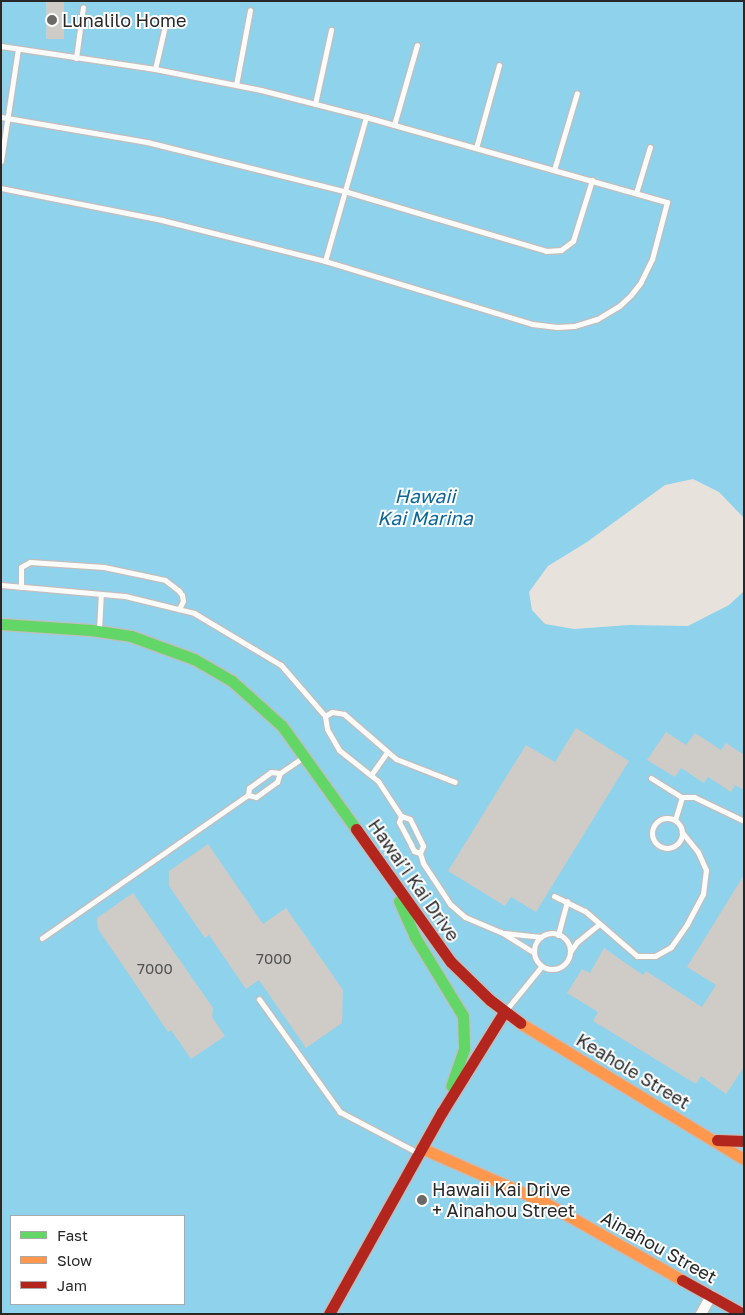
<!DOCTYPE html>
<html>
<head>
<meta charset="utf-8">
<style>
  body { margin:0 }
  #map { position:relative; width:745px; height:1315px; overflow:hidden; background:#e7e2dc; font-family:"Golos Text",sans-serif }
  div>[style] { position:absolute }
  .water>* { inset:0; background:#8ed2eb }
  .building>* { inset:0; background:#cfccc8; transform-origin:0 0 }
  .roads { filter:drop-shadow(1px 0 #c0bebe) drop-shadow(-1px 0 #c0bebe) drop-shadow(0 1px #c0bebe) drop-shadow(0 -1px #c0bebe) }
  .lane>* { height:5px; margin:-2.5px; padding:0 2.5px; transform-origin:2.5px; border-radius:2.5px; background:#fbfbfa }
  .lane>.ring { margin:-2.5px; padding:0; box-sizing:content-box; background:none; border:5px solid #fbfbfa; border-radius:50% }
  .street>* { height:10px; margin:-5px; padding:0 5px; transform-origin:5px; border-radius:5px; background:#fbfbfa }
  .fast>* { height:11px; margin:-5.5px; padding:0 5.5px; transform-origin:5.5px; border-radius:5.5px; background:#63d668 }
  .slow>* { height:11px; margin:-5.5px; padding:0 5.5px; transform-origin:5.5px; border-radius:5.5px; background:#ff974d }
  .jam>* { height:11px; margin:-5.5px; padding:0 5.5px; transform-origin:5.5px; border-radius:5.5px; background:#b3261e }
  .dots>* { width:14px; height:14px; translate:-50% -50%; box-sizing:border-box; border:2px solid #fff; border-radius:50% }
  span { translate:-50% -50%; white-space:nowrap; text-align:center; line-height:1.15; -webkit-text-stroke:4px #fff; paint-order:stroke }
  .number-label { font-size:15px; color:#525251 }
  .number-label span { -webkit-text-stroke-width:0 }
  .poi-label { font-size:18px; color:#282828 }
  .left { translate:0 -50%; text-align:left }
  .street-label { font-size:18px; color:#282828 }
  .water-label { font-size:19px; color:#0a6799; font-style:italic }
  .frame { position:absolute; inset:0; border:2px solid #282828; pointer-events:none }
  .legend { position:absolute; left:10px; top:1215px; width:175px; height:90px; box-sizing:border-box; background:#fff; border:1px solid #a9a9a9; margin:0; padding:6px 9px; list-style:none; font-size:15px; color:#282828 }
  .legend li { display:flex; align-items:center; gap:10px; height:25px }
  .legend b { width:25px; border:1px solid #a9a9a9 }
</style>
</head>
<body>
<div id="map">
  <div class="water">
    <div style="clip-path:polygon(evenodd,1px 1px,744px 1px,744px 518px,719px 492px,693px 479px,665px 485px,587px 542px,548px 566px,529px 592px,532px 610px,545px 624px,574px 629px,629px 625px,688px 626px,729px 605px,744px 591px,744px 1314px,1px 1314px,1px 1px,11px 1216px,184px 1216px,184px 1304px,11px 1304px,11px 1216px)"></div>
  </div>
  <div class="building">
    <div style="left:46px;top:1px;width:18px;height:38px"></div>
    <div style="clip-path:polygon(576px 728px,629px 761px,536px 912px,511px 897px,505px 906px,448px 871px,526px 745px,555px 762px)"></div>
    <div style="clip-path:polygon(666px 732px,686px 745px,695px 733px,721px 750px,726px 743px,744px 755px,744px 790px,735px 785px,731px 792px,708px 777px,704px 783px,681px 768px,675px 777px,647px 760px)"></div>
    <div style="clip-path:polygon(208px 844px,263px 924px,286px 908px,343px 990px,342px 1023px,306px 1048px,259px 980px,246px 989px,209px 935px,205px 938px,169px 886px,169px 871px)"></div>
    <div style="clip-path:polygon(744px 875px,744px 1067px,726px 1094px,701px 1076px,696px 1084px,593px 1021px,598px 1012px,567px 993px,582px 969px,590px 973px,604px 948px,643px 975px,646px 971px,702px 1007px,716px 985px,687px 967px)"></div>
    <div style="clip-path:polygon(133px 893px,213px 1008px,212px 1017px,225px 1036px,191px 1059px,171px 1030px,168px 1032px,98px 929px,97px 918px)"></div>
  </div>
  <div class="roads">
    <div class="lane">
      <div style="left:1px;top:46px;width:156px;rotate:8.5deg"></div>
      <div style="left:155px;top:69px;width:108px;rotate:11.2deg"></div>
      <div style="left:261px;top:90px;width:108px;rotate:14.4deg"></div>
      <div style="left:366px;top:117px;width:313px;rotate:15.8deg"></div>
      <div style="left:667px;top:202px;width:59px;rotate:104.7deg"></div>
      <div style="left:652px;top:259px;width:25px;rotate:116deg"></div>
      <div style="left:641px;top:282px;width:16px;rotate:128deg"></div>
      <div style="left:631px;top:295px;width:16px;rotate:137deg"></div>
      <div style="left:619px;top:306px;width:26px;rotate:149deg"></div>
      <div style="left:597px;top:319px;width:24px;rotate:163deg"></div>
      <div style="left:574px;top:326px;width:17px;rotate:177deg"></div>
      <div style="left:557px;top:327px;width:25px;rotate:-173deg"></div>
      <div style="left:532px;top:324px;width:216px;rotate:-163.1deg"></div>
      <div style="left:325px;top:261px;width:168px;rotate:-165.9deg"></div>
      <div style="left:162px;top:220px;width:164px;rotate:-168.8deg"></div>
      <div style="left:76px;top:58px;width:51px;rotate:-82.2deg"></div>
      <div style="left:155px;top:69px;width:53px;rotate:-77deg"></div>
      <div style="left:236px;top:85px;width:76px;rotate:-79.4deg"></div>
      <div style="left:315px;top:104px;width:76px;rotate:-77.8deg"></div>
      <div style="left:1px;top:117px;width:148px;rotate:9.7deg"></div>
      <div style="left:147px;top:142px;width:203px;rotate:14deg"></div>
      <div style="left:344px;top:191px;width:211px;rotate:16.5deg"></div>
      <div style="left:546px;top:251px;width:15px;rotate:-4deg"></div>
      <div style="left:561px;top:250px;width:15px;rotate:-37deg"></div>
      <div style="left:573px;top:241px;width:64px;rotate:-72.7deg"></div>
      <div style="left:394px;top:125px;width:83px;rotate:-74deg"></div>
      <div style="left:476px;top:148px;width:86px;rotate:-74.5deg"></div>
      <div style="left:1px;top:161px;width:113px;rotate:-81.4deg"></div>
      <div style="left:554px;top:170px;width:80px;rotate:-73.4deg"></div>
      <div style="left:636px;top:193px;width:48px;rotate:-73.1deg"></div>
      <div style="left:325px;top:261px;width:150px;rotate:-74.1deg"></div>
      <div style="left:1px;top:585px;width:124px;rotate:5.1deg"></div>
      <div style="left:125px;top:596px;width:71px;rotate:13.8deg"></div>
      <div style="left:194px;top:613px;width:101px;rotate:30.9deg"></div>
      <div style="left:281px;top:665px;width:67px;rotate:49.2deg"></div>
      <div style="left:325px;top:716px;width:13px;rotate:81deg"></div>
      <div style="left:327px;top:729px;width:24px;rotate:60deg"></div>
      <div style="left:339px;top:750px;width:50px;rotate:38.5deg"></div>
      <div style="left:378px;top:781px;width:42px;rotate:56.7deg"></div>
      <div style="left:401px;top:816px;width:9px;rotate:18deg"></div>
      <div style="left:410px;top:819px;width:30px;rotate:64deg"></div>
      <div style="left:423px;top:846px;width:8px;rotate:113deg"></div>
      <div style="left:420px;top:853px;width:10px;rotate:73deg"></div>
      <div style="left:423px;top:863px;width:49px;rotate:56.6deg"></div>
      <div style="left:450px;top:904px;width:20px;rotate:41deg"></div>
      <div style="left:465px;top:917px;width:39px;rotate:23deg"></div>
      <div style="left:501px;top:932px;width:38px;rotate:32deg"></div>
      <div style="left:21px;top:587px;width:20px;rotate:-90deg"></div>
      <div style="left:21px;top:567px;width:10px;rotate:-29deg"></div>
      <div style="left:30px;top:562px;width:74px;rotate:3.9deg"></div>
      <div style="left:104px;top:567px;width:62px;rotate:12deg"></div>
      <div style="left:165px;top:580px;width:18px;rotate:38deg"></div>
      <div style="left:179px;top:591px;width:5px;rotate:53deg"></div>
      <div style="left:182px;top:595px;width:6px;rotate:81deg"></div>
      <div style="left:183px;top:601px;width:9px;rotate:117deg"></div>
      <div style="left:99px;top:630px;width:36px;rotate:-87deg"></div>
      <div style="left:325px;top:716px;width:8px;rotate:-30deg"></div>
      <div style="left:332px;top:712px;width:12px;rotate:9deg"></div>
      <div style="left:344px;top:714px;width:69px;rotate:40.9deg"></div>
      <div style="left:396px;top:759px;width:63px;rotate:21.3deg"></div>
      <div style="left:371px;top:775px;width:28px;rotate:-55deg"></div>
      <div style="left:651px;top:778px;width:36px;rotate:32deg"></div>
      <div style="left:682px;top:797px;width:24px;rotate:107deg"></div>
      <div style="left:248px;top:795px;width:8px;rotate:14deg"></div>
      <div style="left:256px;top:797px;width:26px;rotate:-36deg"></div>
      <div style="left:277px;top:782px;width:9px;rotate:-72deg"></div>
      <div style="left:682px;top:797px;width:12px"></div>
      <div style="left:694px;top:797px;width:55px;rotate:25.6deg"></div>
      <div style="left:401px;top:816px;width:6px;rotate:108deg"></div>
      <div style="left:399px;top:822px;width:26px;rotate:62deg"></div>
      <div style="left:411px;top:845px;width:7px;rotate:63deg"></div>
      <div style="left:414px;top:851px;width:6px;rotate:18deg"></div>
      <div class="ring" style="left:652px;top:818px;width:25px;height:25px"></div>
      <div style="left:554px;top:896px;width:34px;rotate:26deg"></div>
      <div style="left:585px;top:911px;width:69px;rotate:40.9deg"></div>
      <div style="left:637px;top:956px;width:18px"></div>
      <div style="left:655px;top:956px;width:18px;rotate:-29deg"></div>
      <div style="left:671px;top:947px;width:28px;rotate:-55deg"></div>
      <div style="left:687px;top:924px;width:34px;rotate:-62deg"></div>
      <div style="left:703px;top:894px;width:24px;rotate:-83deg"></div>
      <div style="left:706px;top:870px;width:20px;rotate:-114deg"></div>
      <div style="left:698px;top:852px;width:26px;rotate:-129deg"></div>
      <div class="ring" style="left:534px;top:933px;width:31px;height:31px"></div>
      <div style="left:504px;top:933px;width:37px;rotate:6deg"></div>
      <div style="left:558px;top:935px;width:35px;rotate:-75deg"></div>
      <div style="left:42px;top:938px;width:251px;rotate:-34.8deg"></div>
      <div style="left:248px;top:795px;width:7px;rotate:-82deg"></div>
      <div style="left:249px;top:788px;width:27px;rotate:-36deg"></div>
      <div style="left:271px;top:772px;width:9px;rotate:6deg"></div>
      <div style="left:280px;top:773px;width:27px;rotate:-34deg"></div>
      <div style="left:570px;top:952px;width:12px;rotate:-55deg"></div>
      <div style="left:577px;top:942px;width:28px;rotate:-39deg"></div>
      <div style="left:259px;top:999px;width:139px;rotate:54.4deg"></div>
      <div style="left:340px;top:1112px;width:88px;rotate:27.7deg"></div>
      <div style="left:506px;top:1010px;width:55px;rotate:-50.9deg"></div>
    </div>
    <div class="street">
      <div style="left:701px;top:1314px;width:21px;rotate:-61deg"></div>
    </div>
    <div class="fast">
      <div style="left:1px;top:624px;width:90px;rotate:3.8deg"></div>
      <div style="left:91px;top:630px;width:40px;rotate:8.5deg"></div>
      <div style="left:131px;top:636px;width:67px;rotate:20.1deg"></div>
      <div style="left:194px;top:659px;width:44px;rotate:30.1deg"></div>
      <div style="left:232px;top:681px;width:67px;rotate:42deg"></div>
      <div style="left:282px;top:726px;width:127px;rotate:54.3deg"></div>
      <div style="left:399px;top:901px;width:39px;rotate:66deg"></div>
      <div style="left:415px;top:937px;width:92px;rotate:58.7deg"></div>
      <div style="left:463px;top:1016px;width:33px;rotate:88deg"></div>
      <div style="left:464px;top:1049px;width:39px;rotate:109deg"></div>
    </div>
    <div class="slow">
      <div style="left:520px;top:1023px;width:262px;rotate:31.3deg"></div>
      <div style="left:421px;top:1148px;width:134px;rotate:23.7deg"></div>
      <div style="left:544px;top:1202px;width:159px;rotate:29.5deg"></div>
    </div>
    <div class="jam">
      <div style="left:356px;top:829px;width:163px;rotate:54.5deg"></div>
      <div style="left:451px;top:962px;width:54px;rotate:44.3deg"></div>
      <div style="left:490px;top:1000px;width:38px;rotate:37deg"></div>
      <div style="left:717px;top:1140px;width:27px;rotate:2deg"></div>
      <div style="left:682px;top:1280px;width:70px;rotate:29.1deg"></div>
      <div style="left:329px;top:1314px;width:231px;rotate:-60.8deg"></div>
      <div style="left:442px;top:1112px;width:118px;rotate:-58.2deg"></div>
    </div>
  </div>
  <div class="dots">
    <div style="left:52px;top:20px;background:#6b6967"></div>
    <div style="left:422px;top:1200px;background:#6b6967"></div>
  </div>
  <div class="number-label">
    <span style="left:274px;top:959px">7000</span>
    <span style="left:155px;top:969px">7000</span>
  </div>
  <div class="poi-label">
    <span class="left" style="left:62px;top:20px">Lunalilo Home</span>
    <span class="left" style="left:432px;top:1200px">Hawaii Kai Drive<br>+ Ainahou Street</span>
  </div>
  <div class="street-label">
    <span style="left:414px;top:880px;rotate:55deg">Hawai’i Kai Drive</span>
    <span style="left:633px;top:1071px;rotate:31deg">Keahole Street</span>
    <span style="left:659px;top:1247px;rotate:29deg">Ainahou Street</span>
  </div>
  <div class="water-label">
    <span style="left:425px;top:507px">Hawaii<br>Kai Marina</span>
  </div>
  <div class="frame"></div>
  <ul class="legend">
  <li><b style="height:6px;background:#63d668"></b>Fast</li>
  <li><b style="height:6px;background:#ff974d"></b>Slow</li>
  <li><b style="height:6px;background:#b3261e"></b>Jam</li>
  </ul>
</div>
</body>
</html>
